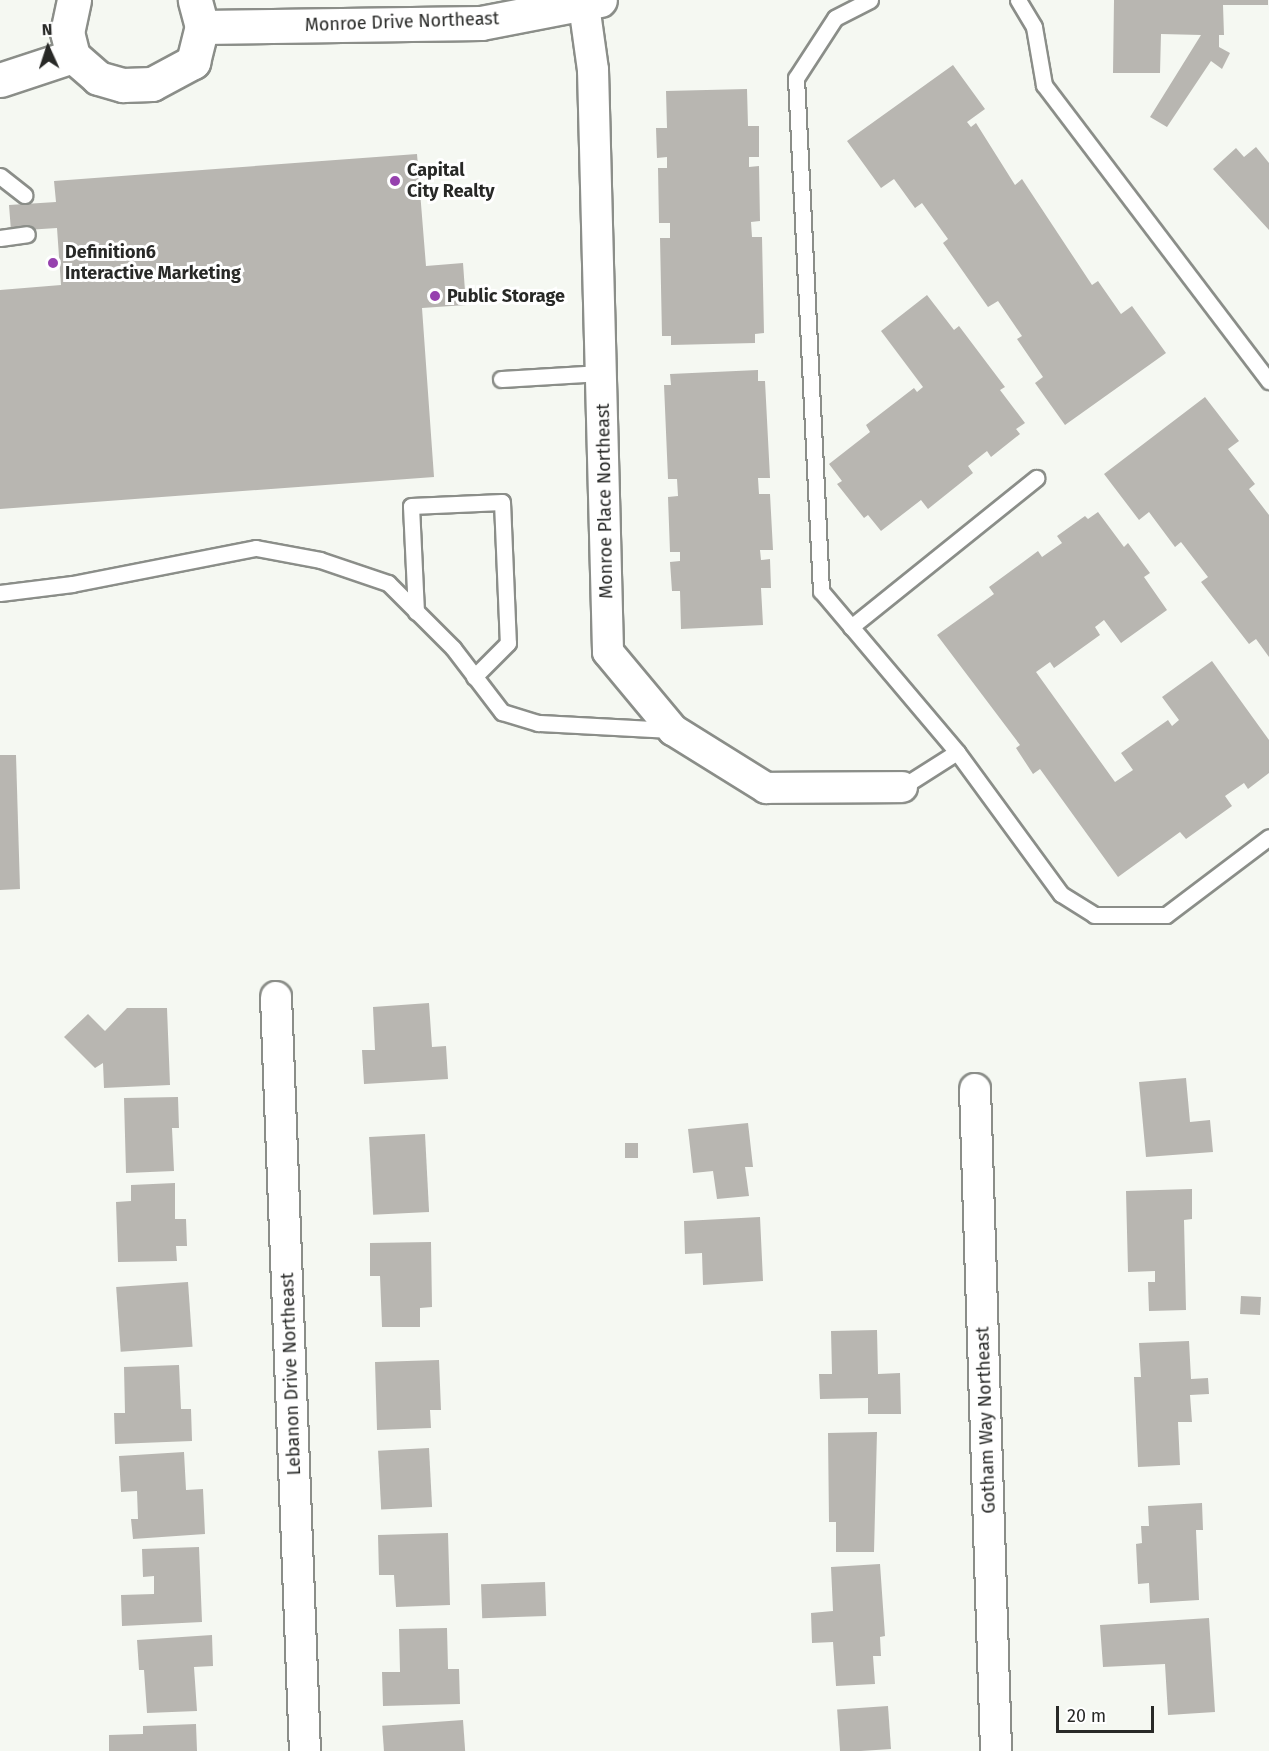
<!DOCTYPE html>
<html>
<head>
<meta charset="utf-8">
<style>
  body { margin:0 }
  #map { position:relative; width:1269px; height:1751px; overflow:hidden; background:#f5f8f2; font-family:"Fira Sans",sans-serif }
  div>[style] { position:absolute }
  .building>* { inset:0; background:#b8b6b1; transform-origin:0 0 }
  .roads { filter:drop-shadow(2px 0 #8b8e89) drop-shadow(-2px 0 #8b8e89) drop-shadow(0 2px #8b8e89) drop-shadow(0 -2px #8b8e89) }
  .service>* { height:15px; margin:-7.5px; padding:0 7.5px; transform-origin:7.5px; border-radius:7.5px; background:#fff }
  .minor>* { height:30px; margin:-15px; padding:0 15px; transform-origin:15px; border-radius:15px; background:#fff }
  .secondary>* { height:33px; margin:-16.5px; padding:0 16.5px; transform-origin:16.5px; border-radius:16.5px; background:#fff }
  .dots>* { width:16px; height:16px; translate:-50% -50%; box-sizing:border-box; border:3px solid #fff; border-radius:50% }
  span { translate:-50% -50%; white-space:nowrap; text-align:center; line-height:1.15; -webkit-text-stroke:6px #fff; paint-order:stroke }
  .street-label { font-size:18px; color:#282927 }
  .poi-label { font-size:18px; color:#282927; font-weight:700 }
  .left { translate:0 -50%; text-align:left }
  .north { position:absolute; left:18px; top:18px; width:60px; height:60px; -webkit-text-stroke:4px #fff; paint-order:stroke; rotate:357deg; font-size:16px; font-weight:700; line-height:24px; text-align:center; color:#282927 }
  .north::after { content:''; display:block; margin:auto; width:21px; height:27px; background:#282927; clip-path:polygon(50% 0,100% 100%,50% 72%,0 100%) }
  .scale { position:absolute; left:1056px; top:1706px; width:98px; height:27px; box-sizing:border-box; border:3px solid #282927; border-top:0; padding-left:8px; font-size:18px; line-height:21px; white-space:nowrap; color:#282927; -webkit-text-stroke:4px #fff; paint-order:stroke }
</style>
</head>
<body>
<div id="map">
  <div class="building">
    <div style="clip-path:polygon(1114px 0,1268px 0,1268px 5px,1223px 5px,1224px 35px,1219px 35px,1219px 47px,1230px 53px,1222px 69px,1211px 61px,1167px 127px,1150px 117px,1201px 35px,1161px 34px,1160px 73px,1113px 73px)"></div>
    <div style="clip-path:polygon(953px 65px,985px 109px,967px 122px,971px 127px,976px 123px,1015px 185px,1022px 179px,1092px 285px,1098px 281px,1121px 314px,1132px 306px,1166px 353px,1065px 425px,1035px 383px,1043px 377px,1017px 339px,1022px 336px,998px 301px,988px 307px,943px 243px,948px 239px,922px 203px,915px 208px,894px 179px,881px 188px,847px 141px)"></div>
    <div style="clip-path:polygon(747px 89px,748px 126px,759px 126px,759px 157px,749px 157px,749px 167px,759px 166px,760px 221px,751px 222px,752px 237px,762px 237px,764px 333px,755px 334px,755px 343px,671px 345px,671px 336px,662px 336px,660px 238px,670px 238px,670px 223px,659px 223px,658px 168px,667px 168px,667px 157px,657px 158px,656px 128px,667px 128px,666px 91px)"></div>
    <div style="clip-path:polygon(1256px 147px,1269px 163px,1269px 230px,1213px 169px,1236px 148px,1244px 157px)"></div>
    <div style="clip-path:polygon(417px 154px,426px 266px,463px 263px,466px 305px,422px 308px,434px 477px,0 509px,0 290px,61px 285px,57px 228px,11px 231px,9px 205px,56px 202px,54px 181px)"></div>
    <div style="clip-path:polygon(927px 295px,954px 330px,959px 326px,1005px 387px,1000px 390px,1025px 423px,1016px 429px,1020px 434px,991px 457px,987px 451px,968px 466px,973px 473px,928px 509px,921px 500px,881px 531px,868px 515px,864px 518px,837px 484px,842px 481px,829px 464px,870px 432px,866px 425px,914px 388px,917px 392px,923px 387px,881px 331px)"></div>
    <div style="clip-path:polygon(758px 370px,758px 381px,765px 381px,770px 478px,758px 478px,759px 494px,770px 494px,773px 550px,760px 550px,761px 560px,770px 559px,771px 588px,761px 588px,763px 625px,681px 629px,680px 591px,672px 591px,670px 562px,680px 561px,680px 552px,670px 552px,668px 497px,678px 496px,677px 479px,668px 479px,664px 385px,671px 385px,670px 374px)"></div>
    <div style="clip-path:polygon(1205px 397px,1239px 441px,1228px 449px,1255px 484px,1249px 489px,1269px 515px,1269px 657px,1256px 639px,1249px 644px,1201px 582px,1208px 577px,1181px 542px,1175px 547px,1149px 512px,1139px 520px,1104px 474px)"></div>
    <div style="clip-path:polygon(1098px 512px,1124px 547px,1128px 543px,1150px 573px,1144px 577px,1167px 610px,1121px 643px,1104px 620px,1095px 627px,1100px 635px,1054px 668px,1050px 662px,1036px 672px,1115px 782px,1133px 770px,1121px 753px,1168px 720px,1172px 726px,1179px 720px,1162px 697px,1212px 661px,1269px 740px,1269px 773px,1248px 789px,1244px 783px,1225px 796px,1232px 806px,1186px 839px,1180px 832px,1118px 877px,1040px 769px,1033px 774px,1016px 748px,1020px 745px,937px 635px,994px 594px,989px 587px,1038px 551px,1042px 557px,1062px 543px,1057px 536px,1085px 516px,1088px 519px)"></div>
    <div style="clip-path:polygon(0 755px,16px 755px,20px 889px,0 890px)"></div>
    <div style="clip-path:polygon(429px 1003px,432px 1047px,446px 1046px,448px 1079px,364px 1084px,362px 1050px,375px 1050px,373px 1007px)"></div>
    <div style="clip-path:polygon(127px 1008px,167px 1008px,170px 1085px,104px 1088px,103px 1063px,95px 1068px,64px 1037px,88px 1014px,105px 1031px)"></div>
    <div style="clip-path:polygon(1186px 1078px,1190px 1122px,1210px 1120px,1213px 1152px,1146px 1157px,1139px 1082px)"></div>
    <div style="clip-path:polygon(178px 1097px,179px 1128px,172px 1128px,174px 1171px,126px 1173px,124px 1098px)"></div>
    <div style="clip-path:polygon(748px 1123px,753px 1167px,745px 1167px,749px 1196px,717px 1199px,713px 1171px,693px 1173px,688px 1129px)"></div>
    <div style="left:425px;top:1134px;width:78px;height:56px;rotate:87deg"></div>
    <div style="left:625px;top:1143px;width:13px;height:15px"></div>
    <div style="clip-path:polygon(175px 1183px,175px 1219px,186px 1219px,187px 1246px,176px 1246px,177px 1261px,118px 1262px,116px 1202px,131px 1201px,131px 1185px)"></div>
    <div style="clip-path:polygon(1192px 1189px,1192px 1219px,1184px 1220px,1186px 1310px,1149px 1311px,1148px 1282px,1155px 1282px,1155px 1271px,1128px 1272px,1126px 1191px)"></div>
    <div style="clip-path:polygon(760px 1217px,763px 1281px,703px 1285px,702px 1253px,685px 1254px,684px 1221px)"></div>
    <div style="clip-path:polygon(431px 1242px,432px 1307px,420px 1308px,420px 1327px,382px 1327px,380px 1276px,370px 1276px,370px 1243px)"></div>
    <div style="left:188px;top:1282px;width:65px;height:72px;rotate:86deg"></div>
    <div style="left:1241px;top:1296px;width:20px;height:18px;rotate:3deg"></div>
    <div style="clip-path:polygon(877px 1330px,878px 1374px,900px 1373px,901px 1414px,868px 1414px,868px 1398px,820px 1399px,819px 1374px,832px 1374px,831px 1331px)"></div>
    <div style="clip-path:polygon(1189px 1341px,1191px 1379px,1208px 1378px,1209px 1394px,1190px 1395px,1192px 1422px,1178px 1422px,1180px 1465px,1138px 1467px,1134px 1377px,1141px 1377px,1139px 1343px)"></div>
    <div style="clip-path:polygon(439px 1360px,441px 1410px,430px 1410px,431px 1428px,377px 1430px,375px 1362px)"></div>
    <div style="clip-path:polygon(179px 1365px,181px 1409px,191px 1409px,192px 1441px,115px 1444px,114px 1413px,125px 1413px,124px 1367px)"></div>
    <div style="clip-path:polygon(877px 1432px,874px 1552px,836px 1552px,836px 1522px,829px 1522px,828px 1433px)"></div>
    <div style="left:429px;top:1448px;width:59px;height:51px;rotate:87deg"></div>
    <div style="clip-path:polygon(184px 1452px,186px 1490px,203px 1489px,205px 1534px,133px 1539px,131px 1519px,138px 1519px,137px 1491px,121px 1492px,119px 1456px)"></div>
    <div style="clip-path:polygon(1202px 1503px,1203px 1530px,1196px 1530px,1199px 1600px,1150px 1603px,1149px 1583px,1138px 1584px,1136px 1544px,1142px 1543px,1141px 1526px,1149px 1526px,1148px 1506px)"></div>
    <div style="clip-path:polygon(448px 1533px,450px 1605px,396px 1607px,394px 1575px,379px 1575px,378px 1535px)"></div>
    <div style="clip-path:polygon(199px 1547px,202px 1622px,122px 1626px,121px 1595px,154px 1594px,154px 1576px,143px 1577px,142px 1549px)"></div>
    <div style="clip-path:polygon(880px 1564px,885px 1636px,880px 1637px,881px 1656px,873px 1656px,875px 1684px,836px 1686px,833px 1642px,812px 1643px,811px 1613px,833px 1611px,831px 1567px)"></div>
    <div style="left:545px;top:1582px;width:34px;height:64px;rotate:88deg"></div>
    <div style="clip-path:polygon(1209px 1618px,1215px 1712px,1168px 1715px,1165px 1664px,1103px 1667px,1100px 1625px)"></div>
    <div style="clip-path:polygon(447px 1628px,448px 1669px,459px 1669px,460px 1704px,383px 1706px,382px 1672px,400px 1672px,399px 1629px)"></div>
    <div style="clip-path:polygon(212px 1635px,213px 1666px,194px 1667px,197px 1711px,147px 1713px,144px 1670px,139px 1670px,137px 1640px)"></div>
    <div style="left:888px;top:1706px;width:43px;height:51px;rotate:86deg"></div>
    <div style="left:463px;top:1720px;width:31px;height:81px;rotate:86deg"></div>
    <div style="clip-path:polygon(196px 1724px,197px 1751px,109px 1751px,109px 1735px,143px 1734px,143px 1726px)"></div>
  </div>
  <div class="roads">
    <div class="service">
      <div style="left:870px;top:0;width:39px;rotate:153deg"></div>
      <div style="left:835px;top:18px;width:72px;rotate:123deg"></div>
      <div style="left:796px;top:78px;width:514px;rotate:87.21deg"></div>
      <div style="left:821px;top:591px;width:211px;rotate:49.8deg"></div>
      <div style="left:957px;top:752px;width:65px;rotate:147.5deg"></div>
      <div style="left:1018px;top:0;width:31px;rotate:59deg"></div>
      <div style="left:1034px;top:27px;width:59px;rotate:80.2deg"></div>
      <div style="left:1044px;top:85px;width:372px;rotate:52.8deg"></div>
      <div style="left:0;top:176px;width:31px;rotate:38deg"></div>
      <div style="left:0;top:238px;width:27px;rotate:-8deg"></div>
      <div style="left:501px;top:379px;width:101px;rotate:-3.4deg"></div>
      <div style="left:0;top:593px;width:73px;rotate:-7.1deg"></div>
      <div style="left:72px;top:584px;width:187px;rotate:-11.1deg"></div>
      <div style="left:256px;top:548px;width:65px;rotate:10.6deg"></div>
      <div style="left:320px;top:560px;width:72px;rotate:18.7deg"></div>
      <div style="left:388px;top:583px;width:92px;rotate:45deg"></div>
      <div style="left:453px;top:648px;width:81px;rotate:52.6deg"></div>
      <div style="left:502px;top:712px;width:38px;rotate:17deg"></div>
      <div style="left:538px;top:723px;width:135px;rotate:3deg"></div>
      <div style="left:416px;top:612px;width:106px;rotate:-92.7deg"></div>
      <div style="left:411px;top:506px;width:91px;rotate:-2.5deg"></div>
      <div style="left:502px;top:502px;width:141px;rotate:87.6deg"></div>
      <div style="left:508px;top:643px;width:48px;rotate:135deg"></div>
      <div style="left:851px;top:627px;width:238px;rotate:-38.8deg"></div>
      <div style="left:957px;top:752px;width:176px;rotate:53.8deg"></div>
      <div style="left:1061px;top:894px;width:39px;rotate:32deg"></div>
      <div style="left:1094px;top:915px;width:72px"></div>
      <div style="left:1166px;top:915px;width:129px;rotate:-37.1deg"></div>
    </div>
    <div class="minor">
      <div style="left:584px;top:5px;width:66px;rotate:82.1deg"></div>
      <div style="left:593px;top:70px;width:582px;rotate:88.52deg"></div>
      <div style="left:608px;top:652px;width:102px;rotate:50.2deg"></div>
      <div style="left:673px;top:730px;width:110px;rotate:31.9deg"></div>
      <div style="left:766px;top:788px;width:136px;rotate:-0.4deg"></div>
      <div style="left:276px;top:997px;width:755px;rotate:87.8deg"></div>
      <div style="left:975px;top:1089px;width:662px;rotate:88.18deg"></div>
    </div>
    <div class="secondary">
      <div style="left:74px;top:0;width:33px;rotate:102deg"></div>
      <div style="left:67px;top:32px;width:25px;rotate:76deg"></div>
      <div style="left:73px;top:56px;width:33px;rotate:41deg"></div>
      <div style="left:98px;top:78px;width:26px;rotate:16deg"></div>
      <div style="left:123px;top:85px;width:29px;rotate:-2deg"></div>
      <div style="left:152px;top:84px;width:47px;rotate:-28.2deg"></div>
      <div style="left:193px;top:62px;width:36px;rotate:-76deg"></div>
      <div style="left:202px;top:27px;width:28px;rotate:-105deg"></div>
      <div style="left:202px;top:27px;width:279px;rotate:-0.8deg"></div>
      <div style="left:481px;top:23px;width:121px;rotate:-10.9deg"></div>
      <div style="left:0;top:80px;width:77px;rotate:-18.2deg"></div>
    </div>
  </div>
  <div class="dots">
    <div style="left:395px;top:181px;background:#9641ae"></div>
    <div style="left:53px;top:263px;background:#9641ae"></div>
    <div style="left:435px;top:296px;background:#9641ae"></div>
  </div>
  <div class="street-label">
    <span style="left:402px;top:22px;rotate:-2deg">Monroe Drive Northeast</span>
    <span style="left:605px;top:501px;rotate:-91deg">Monroe Place Northeast</span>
    <span style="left:291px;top:1374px;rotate:-92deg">Lebanon Drive Northeast</span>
    <span style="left:986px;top:1420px;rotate:-92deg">Gotham Way Northeast</span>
  </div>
  <div class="poi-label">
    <span class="left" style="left:407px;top:181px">Capital<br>City Realty</span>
    <span class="left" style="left:65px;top:263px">Definition6<br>Interactive Marketing</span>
    <span class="left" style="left:447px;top:296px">Public Storage</span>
  </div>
  <div class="north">N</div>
  <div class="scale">20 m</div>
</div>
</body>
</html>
